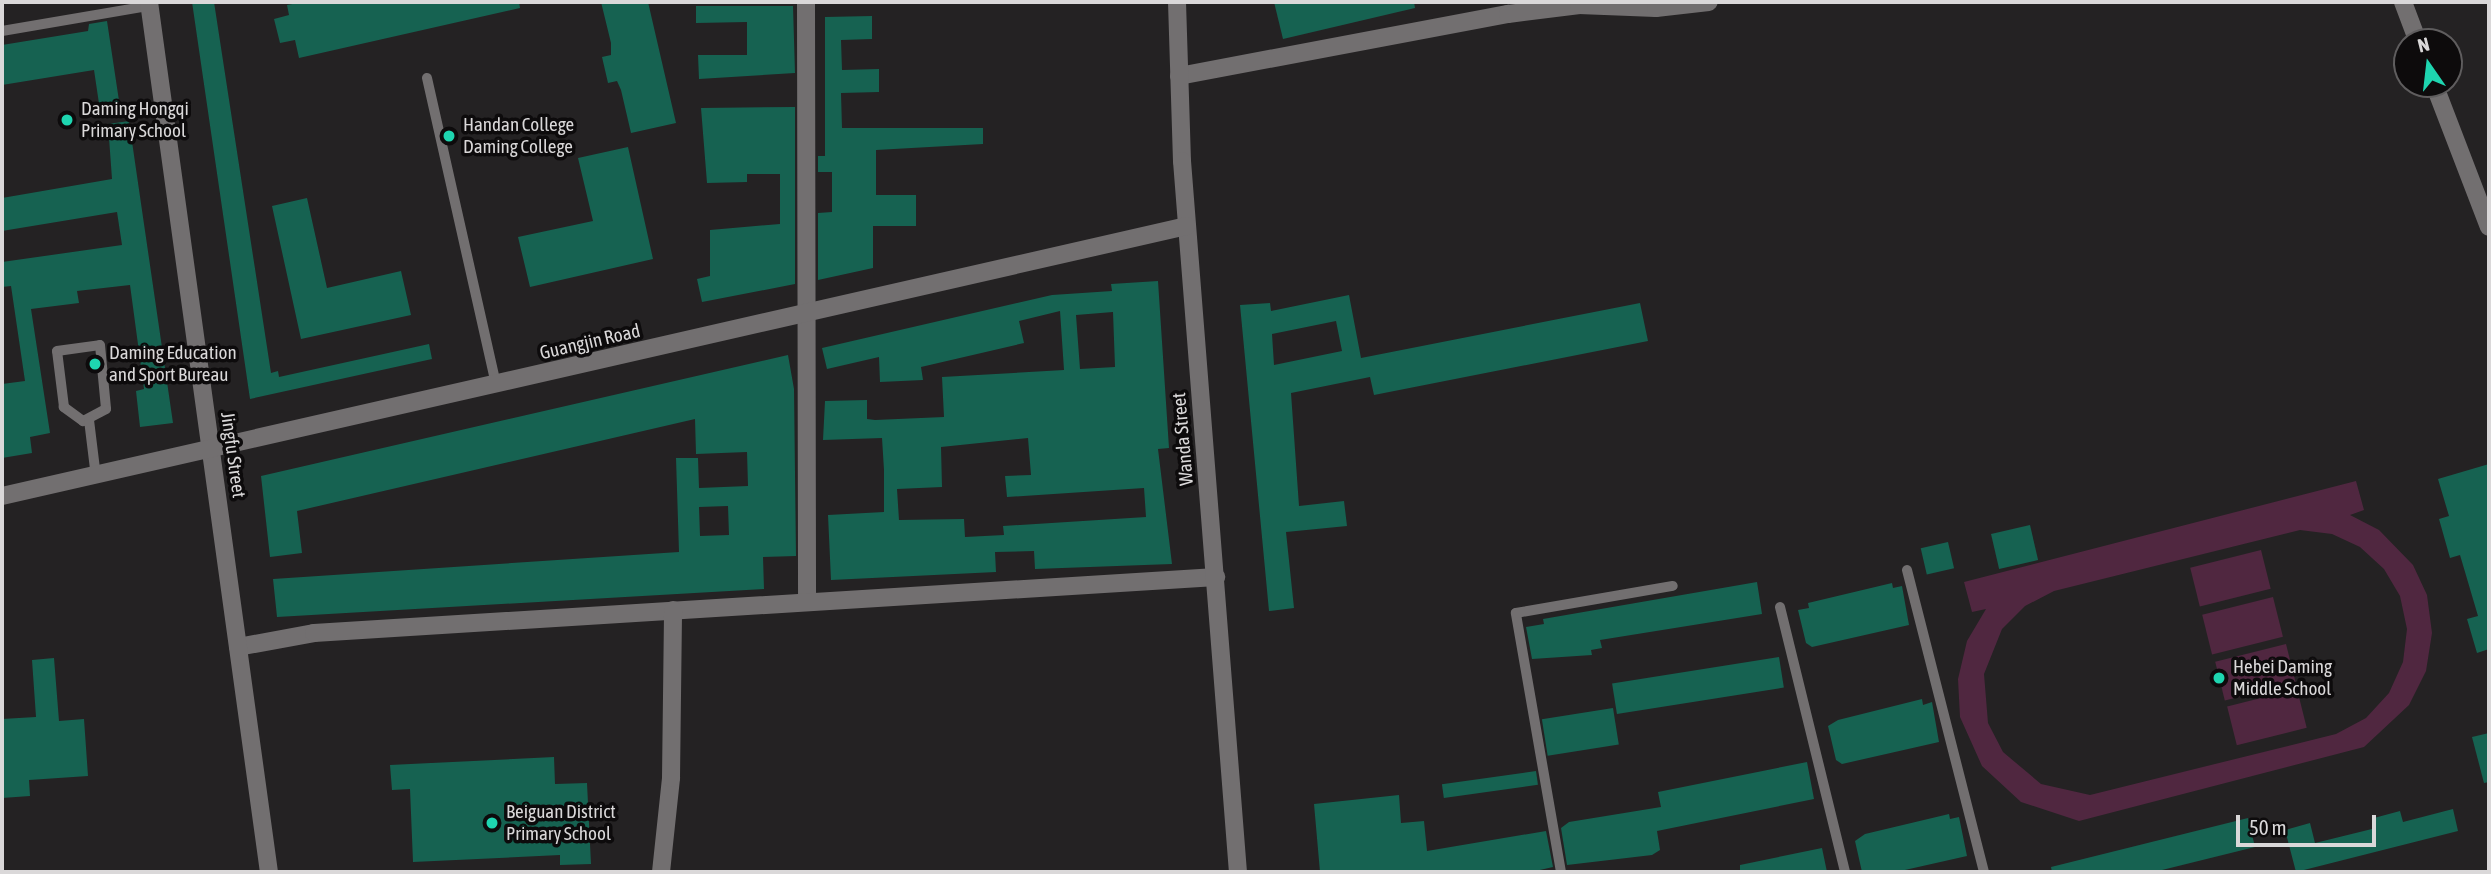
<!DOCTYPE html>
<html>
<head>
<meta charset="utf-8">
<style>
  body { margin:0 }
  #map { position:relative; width:2491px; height:874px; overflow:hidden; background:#242223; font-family:"Asap Condensed",sans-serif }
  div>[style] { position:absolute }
  .green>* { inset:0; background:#502740; transform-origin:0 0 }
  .building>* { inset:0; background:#166251; transform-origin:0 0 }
  .service>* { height:10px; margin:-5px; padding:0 5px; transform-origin:5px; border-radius:5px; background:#726f70 }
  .minor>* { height:18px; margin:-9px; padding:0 9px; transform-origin:9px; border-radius:9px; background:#726f70 }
  .tertiary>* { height:18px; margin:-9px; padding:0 9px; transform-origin:9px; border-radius:9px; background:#726f70 }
  .dots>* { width:19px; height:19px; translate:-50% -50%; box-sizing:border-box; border:4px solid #0d0b0c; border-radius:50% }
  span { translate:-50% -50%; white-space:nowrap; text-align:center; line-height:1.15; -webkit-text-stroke:7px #0d0b0c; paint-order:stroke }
  .poi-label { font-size:19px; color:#dad8d9 }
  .left { translate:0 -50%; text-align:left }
  .street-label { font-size:19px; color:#dad8d9 }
  .frame { position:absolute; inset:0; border:4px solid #dad8d9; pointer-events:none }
  .north { position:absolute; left:2393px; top:28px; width:70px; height:70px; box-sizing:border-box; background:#0d0b0c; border:2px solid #5f5d5e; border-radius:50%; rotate:346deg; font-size:19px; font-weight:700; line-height:28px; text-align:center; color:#dad8d9 }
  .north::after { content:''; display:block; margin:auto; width:24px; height:32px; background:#1ed5b0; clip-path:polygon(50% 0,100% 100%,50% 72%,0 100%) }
  .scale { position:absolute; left:2236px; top:815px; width:140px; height:32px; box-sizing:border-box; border:4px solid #dad8d9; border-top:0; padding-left:9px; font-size:21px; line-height:24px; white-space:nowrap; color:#dad8d9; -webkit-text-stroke:5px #0d0b0c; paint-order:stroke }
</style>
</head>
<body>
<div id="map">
  <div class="green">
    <div style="clip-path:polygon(evenodd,2356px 481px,2364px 510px,2350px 515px,2379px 530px,2413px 565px,2427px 595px,2432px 633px,2426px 671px,2409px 705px,2364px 747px,2079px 821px,2021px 802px,1982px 766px,1960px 717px,1958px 679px,1967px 641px,1986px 609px,1972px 612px,1964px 582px,2356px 481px,2300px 530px,2332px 534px,2360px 547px,2384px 569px,2400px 596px,2407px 629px,2403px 662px,2389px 693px,2366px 718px,2336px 734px,2090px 795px,2041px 784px,2003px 752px,1988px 723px,1984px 674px,2002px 629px,2025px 606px,2054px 591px,2300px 530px)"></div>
    <div style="left:2261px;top:550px;width:40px;height:73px;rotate:76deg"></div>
    <div style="left:2273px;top:597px;width:41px;height:73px;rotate:76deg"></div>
    <div style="left:2286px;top:644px;width:40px;height:73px;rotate:76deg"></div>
    <div style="left:2297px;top:689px;width:40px;height:72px;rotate:76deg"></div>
  </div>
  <div class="building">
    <div style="clip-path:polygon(192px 2px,214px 2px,271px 373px,278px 371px,279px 377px,429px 344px,432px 359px,250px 399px)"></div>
    <div style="clip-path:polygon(303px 2px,519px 2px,520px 8px,299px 58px,295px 40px,280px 43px,274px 19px,289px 15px,287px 5px)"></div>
    <div style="clip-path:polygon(601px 2px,648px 2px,676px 123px,631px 133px,621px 90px,617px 81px,608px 83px,602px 57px,611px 55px,611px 43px)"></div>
    <div style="clip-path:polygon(1274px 2px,1414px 2px,1415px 8px,1283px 39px)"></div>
    <div style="clip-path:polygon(696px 6px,793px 6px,795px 73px,699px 79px,698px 55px,747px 55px,747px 22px,696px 23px)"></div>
    <div style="clip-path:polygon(872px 16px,872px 39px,841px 40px,842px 70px,879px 69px,879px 92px,841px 93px,842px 128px,983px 128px,983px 144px,876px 150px,876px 195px,916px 195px,916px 226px,873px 226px,873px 268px,818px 280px,818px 213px,832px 212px,832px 172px,818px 172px,818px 156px,825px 156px,825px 17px)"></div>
    <div style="clip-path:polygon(107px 21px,121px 114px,101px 117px,94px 70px,2px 85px,2px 45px,88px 31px,89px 24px)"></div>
    <div style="clip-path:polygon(795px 107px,795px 284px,702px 302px,697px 279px,710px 276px,710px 230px,780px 224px,780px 174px,747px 174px,747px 182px,707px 183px,701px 108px)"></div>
    <div style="clip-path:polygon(129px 121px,173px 423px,140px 427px,136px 391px,144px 389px,130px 285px,77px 291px,79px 303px,31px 309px,50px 433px,30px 437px,32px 453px,2px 458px,2px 384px,25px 381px,11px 286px,2px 287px,2px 262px,122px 245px,117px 212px,2px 231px,2px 198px,112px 179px,108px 124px)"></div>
    <div style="clip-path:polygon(628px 147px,653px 259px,530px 287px,518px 237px,593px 221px,578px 158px)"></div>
    <div style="clip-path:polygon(307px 198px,327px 288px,401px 271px,411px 315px,301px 339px,272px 206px)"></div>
    <div style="clip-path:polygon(evenodd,1158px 281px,1169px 448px,1158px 449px,1172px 564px,1035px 569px,1034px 551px,995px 552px,996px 572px,831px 580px,828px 515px,884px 512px,884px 470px,882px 438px,823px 440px,825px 401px,867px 400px,867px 419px,875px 420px,944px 417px,942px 377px,1064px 370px,1060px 311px,1019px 321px,1024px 343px,921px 367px,923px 380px,880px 382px,879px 357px,827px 369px,822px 348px,1052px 295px,1112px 291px,1111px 284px,1158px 281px,1113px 312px,1115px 367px,1080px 369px,1076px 315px,1113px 312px,1158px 281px,1028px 438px,1031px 475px,1005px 476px,1007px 497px,1144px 488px,1146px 517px,1003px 526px,1004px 535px,965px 537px,964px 519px,899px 520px,897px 489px,942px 487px,941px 447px,1028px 438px)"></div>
    <div style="clip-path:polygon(evenodd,1349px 295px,1361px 358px,1640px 303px,1648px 341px,1374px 395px,1370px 377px,1291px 393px,1299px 506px,1344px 501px,1347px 526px,1286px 532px,1294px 608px,1269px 611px,1240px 305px,1270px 303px,1271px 311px,1349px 295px,1336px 321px,1342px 351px,1274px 365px,1272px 334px,1336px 321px)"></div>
    <div style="clip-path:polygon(evenodd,788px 355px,794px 389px,796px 556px,763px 557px,764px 589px,277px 617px,273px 579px,679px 552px,676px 458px,698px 458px,699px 488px,748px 486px,747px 452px,696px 454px,695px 419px,297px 511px,302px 553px,270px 557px,261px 476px,788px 355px,728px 506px,729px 535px,700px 536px,699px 507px,728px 506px)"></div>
    <div style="clip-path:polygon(2489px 464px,2489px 649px,2477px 653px,2467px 619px,2478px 616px,2460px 555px,2450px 558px,2439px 519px,2449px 516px,2438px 479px)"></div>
    <div style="left:2030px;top:525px;width:36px;height:40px;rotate:77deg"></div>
    <div style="left:1948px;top:542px;width:27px;height:28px;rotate:77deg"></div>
    <div style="clip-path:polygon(1757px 582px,1762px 614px,1600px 640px,1602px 648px,1591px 650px,1592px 655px,1532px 659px,1526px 627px,1544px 624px,1543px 619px)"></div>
    <div style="clip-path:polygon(1892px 583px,1893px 588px,1902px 586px,1909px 625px,1812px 647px,1806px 643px,1798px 610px,1809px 608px,1808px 603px)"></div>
    <div style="left:1779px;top:657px;width:31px;height:169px;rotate:81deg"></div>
    <div style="clip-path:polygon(54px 658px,59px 721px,84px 719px,88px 776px,29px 780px,30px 796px,2px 798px,2px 719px,36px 717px,32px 660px)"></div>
    <div style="clip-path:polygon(1922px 699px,1923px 705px,1932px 702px,1939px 742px,1842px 764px,1836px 760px,1828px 726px,1838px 720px)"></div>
    <div style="left:1613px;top:708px;width:37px;height:72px;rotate:81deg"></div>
    <div style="clip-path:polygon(2489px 733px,2489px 782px,2484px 783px,2472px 737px)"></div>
    <div style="clip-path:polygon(554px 757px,555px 784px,587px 783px,591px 864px,560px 865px,560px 855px,413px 862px,410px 789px,392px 790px,390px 765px)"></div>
    <div style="clip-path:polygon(1807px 762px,1814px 799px,1657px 831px,1660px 850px,1652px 855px,1567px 865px,1561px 828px,1569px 822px,1661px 807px,1658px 792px)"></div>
    <div style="left:1536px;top:771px;width:14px;height:95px;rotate:82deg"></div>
    <div style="clip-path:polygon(1399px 795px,1401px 823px,1424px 821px,1427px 851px,1546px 831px,1553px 867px,1531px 872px,1320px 872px,1314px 804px)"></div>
    <div style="clip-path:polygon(2453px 809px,2458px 831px,2296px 872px,2285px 830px,2310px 823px,2315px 843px,2376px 828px,2374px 818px,2400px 811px,2403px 822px)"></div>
    <div style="clip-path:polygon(1949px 814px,1950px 819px,1959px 817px,1967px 856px,1896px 872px,1862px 872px,1855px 841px,1865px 834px)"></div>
    <div style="clip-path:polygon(2248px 818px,2255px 847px,2154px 872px,2052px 872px,2051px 867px)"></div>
    <div style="clip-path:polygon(1822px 848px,1827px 872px,1740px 872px,1740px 865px)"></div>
  </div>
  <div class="service">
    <div style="left:2px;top:31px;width:149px;rotate:-9.7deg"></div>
    <div style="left:427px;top:78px;width:315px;rotate:77.3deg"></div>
    <div style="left:100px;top:345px;width:64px;rotate:84.6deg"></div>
    <div style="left:106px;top:409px;width:26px;rotate:152deg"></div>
    <div style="left:83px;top:421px;width:24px;rotate:-144deg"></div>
    <div style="left:64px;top:407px;width:56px;rotate:-97.1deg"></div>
    <div style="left:57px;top:351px;width:43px;rotate:-7.9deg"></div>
    <div style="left:89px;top:420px;width:57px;rotate:83deg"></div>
    <div style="left:1907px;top:570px;width:312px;rotate:75.7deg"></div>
    <div style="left:1780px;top:607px;width:273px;rotate:76.2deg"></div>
    <div style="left:1561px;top:872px;width:263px;rotate:-99.9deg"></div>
    <div style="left:1516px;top:613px;width:159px;rotate:-9.8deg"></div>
  </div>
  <div class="minor">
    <div style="left:806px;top:2px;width:599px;rotate:89.9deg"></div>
    <div style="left:2403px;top:2px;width:43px;rotate:69.4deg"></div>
    <div style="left:1179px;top:76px;width:335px;rotate:-10.7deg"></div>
    <div style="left:1508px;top:14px;width:72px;rotate:-7.2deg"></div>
    <div style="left:1579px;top:5px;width:77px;rotate:2.2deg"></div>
    <div style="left:1656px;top:8px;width:53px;rotate:-6.5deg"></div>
    <div style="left:2434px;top:84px;width:153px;rotate:69deg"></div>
    <div style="left:238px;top:647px;width:77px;rotate:-10.4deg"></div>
    <div style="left:314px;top:633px;width:904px;rotate:-3.55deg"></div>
    <div style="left:661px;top:872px;width:95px;rotate:-83.9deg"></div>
    <div style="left:671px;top:778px;width:168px;rotate:-89.3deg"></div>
  </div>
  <div class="tertiary">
    <div style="left:149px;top:2px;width:878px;rotate:82.15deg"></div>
    <div style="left:1177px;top:2px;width:159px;rotate:88.2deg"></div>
    <div style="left:1182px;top:161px;width:713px;rotate:85.5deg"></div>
    <div style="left:2px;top:496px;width:1215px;rotate:-12.84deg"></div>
  </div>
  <div class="dots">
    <div style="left:67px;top:120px;background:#1ed5b0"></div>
    <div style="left:449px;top:136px;background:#1ed5b0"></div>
    <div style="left:95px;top:364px;background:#1ed5b0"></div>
    <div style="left:2219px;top:678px;background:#1ed5b0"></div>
    <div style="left:492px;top:823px;background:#1ed5b0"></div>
  </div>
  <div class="poi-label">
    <span class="left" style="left:81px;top:120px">Daming Hongqi<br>Primary School</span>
    <span class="left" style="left:463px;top:136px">Handan College<br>Daming College</span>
    <span class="left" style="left:109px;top:364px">Daming Education<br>and Sport Bureau</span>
    <span class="left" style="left:2233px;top:678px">Hebei Daming<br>Middle School</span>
    <span class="left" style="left:506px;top:823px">Beiguan District<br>Primary School</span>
  </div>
  <div class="street-label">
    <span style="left:590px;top:342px;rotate:-13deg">Guangjin Road</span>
    <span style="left:1183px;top:439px;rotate:-95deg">Wanda Street</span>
    <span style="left:233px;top:455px;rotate:82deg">Jingfu Street</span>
  </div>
  <div class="frame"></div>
  <div class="north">N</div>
  <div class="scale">50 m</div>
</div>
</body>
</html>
